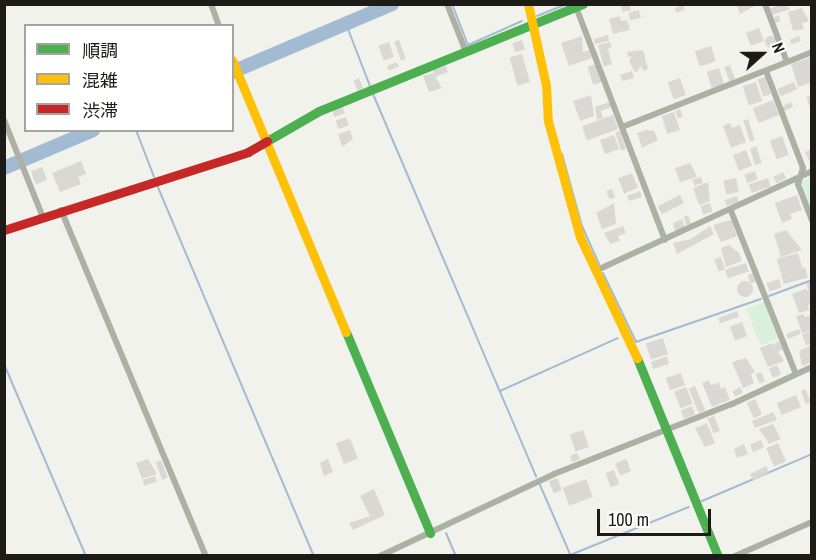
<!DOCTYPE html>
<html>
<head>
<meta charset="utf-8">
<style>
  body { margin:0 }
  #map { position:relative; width:816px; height:560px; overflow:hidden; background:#f2f2ec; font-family:"Archivo Narrow","Noto Sans JP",sans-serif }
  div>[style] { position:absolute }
  .green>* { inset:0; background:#d9f1dc; transform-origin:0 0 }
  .stream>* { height:2px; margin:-1px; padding:0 1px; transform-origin:1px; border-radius:1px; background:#a2bbd3 }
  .river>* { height:14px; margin:-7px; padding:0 7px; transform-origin:7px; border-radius:7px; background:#a2bbd3 }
  .building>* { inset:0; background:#dad8d4; transform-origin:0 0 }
  .round { border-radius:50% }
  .street>* { height:6px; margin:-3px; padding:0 3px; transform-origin:3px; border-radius:3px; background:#acb0a5 }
  .fast>* { height:9px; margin:-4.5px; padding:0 4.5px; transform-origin:4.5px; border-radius:4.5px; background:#4caf50 }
  .slow>* { height:9px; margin:-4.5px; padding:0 4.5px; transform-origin:4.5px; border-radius:4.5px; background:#ffc107 }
  .jam>* { height:9px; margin:-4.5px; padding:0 4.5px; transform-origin:4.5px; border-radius:4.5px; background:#c62828 }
  span { translate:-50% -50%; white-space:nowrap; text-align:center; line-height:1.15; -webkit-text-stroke:5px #fff; paint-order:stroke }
  .frame { position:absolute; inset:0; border:6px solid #1c1b17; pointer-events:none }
  .legend { position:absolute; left:24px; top:24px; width:210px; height:108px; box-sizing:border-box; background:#fff; border:2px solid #a4a4a2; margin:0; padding:8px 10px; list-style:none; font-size:18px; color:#1c1b17 }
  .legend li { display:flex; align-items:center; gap:12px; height:30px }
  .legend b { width:30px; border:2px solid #a4a4a2 }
  .north { position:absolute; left:732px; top:24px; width:60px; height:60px; -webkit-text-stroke:4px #fff; paint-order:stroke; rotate:69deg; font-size:16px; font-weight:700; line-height:24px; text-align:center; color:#1c1b17 }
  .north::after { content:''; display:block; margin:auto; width:21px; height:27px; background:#1c1b17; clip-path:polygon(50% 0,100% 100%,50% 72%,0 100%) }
  .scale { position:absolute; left:597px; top:509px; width:114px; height:27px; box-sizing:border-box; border:3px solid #1c1b17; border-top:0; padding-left:8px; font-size:18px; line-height:21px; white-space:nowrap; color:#1c1b17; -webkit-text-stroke:4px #fff; paint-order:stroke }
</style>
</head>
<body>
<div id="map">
  <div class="green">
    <div style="clip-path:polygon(811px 176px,811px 203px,809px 204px,802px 182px)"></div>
    <div style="left:764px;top:302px;width:39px;height:19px;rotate:69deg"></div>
  </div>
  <div class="stream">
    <div style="left:452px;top:4px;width:44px;rotate:68.7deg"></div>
    <div style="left:468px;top:45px;width:59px;rotate:-24deg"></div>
    <div style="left:537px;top:16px;width:32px;rotate:-22deg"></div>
    <div style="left:346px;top:24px;width:66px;rotate:68.8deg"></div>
    <div style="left:373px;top:94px;width:416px;rotate:66.9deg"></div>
    <div style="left:136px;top:130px;width:50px;rotate:69deg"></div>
    <div style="left:562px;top:154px;width:75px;rotate:74.5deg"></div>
    <div style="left:582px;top:226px;width:42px;rotate:65.9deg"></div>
    <div style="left:157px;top:185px;width:403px;rotate:67.1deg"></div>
    <div style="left:603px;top:273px;width:76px;rotate:64.4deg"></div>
    <div style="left:636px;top:342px;width:132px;rotate:-19deg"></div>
    <div style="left:769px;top:296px;width:46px;rotate:-20.4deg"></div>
    <div style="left:4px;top:364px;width:209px;rotate:66.9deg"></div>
    <div style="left:500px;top:391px;width:129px;rotate:-24.2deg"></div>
    <div style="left:540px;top:485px;width:75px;rotate:66.5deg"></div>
    <div style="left:702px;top:501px;width:120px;rotate:-23.1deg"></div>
    <div style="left:446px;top:533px;width:25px;rotate:67deg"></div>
    <div style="left:570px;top:555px;width:128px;rotate:-22deg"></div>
  </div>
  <div class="river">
    <div style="left:232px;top:72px;width:174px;rotate:-23deg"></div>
    <div style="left:4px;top:168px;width:97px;rotate:-23.1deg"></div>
  </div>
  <div class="building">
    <div style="clip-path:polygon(620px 4px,629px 4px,631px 10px,623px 12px)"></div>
    <div style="clip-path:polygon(758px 4px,740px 14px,737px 6px,741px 4px)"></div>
    <div style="clip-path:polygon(783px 4px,790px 9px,772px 15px,769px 9px)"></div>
    <div style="left:683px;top:5px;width:5px;height:9px;rotate:68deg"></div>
    <div style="clip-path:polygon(802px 8px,809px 21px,802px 23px,804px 29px,793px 31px,788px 12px)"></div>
    <div style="left:639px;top:10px;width:8px;height:11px;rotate:76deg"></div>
    <div style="clip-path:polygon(779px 15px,780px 22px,775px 23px,774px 17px)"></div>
    <div style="clip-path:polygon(620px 16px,621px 21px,627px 20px,630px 30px,613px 34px,609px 19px)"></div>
    <div style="left:759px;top:28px;width:14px;height:14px;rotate:69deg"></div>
    <div style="clip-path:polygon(608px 35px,609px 41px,595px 44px,594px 39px)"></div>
    <div class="round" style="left:765px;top:36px;width:12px;height:12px"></div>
    <div style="clip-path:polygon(582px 36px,583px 52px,589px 50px,592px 58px,569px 66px,561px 43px)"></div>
    <div style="left:799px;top:36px;width:5px;height:10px;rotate:68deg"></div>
    <div style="left:399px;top:40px;width:20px;height:5px;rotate:70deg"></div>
    <div style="left:522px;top:40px;width:10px;height:10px;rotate:73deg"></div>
    <div style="left:389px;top:42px;width:16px;height:11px;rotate:72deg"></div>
    <div style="clip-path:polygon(610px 42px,612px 47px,608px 49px,612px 64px,604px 67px,598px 45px)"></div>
    <div style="left:711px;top:46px;width:16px;height:17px;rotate:72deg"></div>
    <div style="clip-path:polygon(643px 50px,648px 69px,643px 71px,642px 66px,635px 73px,629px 61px,632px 56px,628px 57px,627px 52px)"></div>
    <div style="left:522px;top:54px;width:29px;height:13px;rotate:74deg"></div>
    <div style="clip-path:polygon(812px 57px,812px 82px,798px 87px,791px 64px)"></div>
    <div style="left:397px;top:62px;width:5px;height:11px;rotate:68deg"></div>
    <div style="left:596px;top:64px;width:19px;height:9px;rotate:72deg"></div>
    <div style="left:730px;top:65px;width:15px;height:6px;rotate:70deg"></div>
    <div style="clip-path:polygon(446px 66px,448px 72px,435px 77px,433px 70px)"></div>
    <div style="left:719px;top:68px;width:17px;height:13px;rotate:73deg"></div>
    <div style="clip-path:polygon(632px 71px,634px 78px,622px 81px,620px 75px)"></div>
    <div style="clip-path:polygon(433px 73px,442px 88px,429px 92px,423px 76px)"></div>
    <div style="left:765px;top:77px;width:18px;height:8px;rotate:71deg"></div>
    <div style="left:359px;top:78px;width:11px;height:6px;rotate:68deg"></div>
    <div style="left:680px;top:78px;width:18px;height:13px;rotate:71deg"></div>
    <div style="left:756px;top:82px;width:20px;height:14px;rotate:72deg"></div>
    <div style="left:794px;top:82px;width:8px;height:18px;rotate:67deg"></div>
    <div style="clip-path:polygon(591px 95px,594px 116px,580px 121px,573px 101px)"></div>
    <div style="clip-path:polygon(812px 95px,812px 107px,810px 107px,806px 97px)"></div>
    <div style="left:773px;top:100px;width:16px;height:22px;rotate:68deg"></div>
    <div style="clip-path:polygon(609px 102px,611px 107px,601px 111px,603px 118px,597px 120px,595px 107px)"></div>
    <div style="clip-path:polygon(791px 102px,793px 107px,784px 111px,783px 106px)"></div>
    <div style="left:342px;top:105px;width:9px;height:11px;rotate:72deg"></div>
    <div style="clip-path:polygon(680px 109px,683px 117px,678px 118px,675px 111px)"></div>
    <div style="left:674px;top:112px;width:19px;height:13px;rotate:72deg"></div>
    <div style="left:613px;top:115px;width:15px;height:33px;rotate:70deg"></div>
    <div style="left:346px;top:117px;width:9px;height:11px;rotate:72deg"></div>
    <div style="left:748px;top:119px;width:22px;height:5px;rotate:72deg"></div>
    <div style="clip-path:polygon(730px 123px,732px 128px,740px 125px,746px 142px,731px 148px,723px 126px)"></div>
    <div style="clip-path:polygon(350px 130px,353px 139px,342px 147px,338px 134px)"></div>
    <div style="clip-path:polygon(646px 130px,654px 131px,658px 140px,642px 148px,637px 133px)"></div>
    <div style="left:620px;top:131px;width:19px;height:5px;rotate:72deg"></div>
    <div style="left:614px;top:135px;width:15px;height:15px;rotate:70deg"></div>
    <div style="left:782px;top:136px;width:20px;height:13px;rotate:70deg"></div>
    <div style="clip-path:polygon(756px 146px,762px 163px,755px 165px,750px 149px)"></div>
    <div style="clip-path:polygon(812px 149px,812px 166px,805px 152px)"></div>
    <div style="left:746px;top:150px;width:17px;height:14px;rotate:69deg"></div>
    <div style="clip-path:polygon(81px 161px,86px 174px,78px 177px,81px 184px,60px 192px,52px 173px)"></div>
    <div style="clip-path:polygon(690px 163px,697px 177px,680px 182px,675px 168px)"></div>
    <div style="left:42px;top:167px;width:14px;height:12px;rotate:69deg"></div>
    <div style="left:755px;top:171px;width:9px;height:11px;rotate:72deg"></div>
    <div style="left:783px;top:172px;width:7px;height:11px;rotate:63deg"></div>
    <div style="left:632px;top:173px;width:16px;height:15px;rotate:68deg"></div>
    <div style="left:701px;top:177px;width:6px;height:9px;rotate:72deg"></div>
    <div style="left:736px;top:178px;width:14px;height:13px;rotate:78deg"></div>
    <div style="left:768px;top:178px;width:9px;height:20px;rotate:72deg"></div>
    <div style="clip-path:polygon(708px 182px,710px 201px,699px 205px,693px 188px)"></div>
    <div style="left:612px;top:189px;width:9px;height:6px;rotate:69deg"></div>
    <div style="clip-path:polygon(640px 191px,642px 197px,629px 201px,627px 196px)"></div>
    <div style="left:680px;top:195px;width:9px;height:25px;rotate:63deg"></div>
    <div style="clip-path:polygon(797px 195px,802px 210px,790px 214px,792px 219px,782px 223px,775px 203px)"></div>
    <div style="left:737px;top:196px;width:6px;height:13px;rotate:72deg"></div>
    <div style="clip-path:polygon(614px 203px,616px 224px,602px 229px,596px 213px)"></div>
    <div style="left:710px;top:203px;width:9px;height:10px;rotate:72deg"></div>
    <div style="left:688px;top:215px;width:9px;height:5px;rotate:69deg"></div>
    <div style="clip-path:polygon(682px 219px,685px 227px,675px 231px,673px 223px)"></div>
    <div style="clip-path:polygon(731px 220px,737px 236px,721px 242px,713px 225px)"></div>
    <div style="clip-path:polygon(623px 226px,626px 233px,618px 236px,620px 241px,610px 244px,604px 233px)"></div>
    <div style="clip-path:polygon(710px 226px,714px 234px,677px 254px,673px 243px,691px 239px)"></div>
    <div style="clip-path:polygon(786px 230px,802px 250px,781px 257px,774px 234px)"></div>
    <div style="clip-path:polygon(729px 245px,739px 253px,742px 261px,726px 267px,721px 248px)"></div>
    <div style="left:798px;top:253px;width:15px;height:22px;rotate:74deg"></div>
    <div style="left:721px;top:257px;width:13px;height:7px;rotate:72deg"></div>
    <div style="left:746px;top:263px;width:9px;height:22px;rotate:72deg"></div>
    <div style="left:805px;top:267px;width:11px;height:25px;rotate:75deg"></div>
    <div style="left:753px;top:273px;width:9px;height:6px;rotate:69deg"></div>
    <div style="left:779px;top:279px;width:9px;height:13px;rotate:72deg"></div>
    <div class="round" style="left:737px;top:281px;width:16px;height:16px"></div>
    <div style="clip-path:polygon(812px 281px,812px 291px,809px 292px,806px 283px)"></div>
    <div style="clip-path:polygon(806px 289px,812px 294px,812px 304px,808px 305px,809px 310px,799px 313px,792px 294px)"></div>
    <div style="clip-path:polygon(737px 311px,739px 317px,720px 323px,718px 318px)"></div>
    <div style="clip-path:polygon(803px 314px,805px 317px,811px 315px,812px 330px,802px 333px,796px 316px)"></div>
    <div style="left:742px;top:322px;width:15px;height:13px;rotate:70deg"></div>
    <div style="left:799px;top:329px;width:5px;height:14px;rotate:68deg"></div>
    <div style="clip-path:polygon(812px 331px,812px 344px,806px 345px,802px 334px)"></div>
    <div style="left:663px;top:338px;width:17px;height:18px;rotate:73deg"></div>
    <div style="clip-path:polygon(779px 341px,783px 350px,777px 352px,774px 344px)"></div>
    <div style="clip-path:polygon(772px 343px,784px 361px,768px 367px,760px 348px)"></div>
    <div style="clip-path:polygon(812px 345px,812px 362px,802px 366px,799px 351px)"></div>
    <div style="clip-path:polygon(667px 356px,669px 364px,653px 369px,651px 362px)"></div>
    <div style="clip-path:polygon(746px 358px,755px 372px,751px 374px,754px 383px,743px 388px,732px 362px)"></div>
    <div style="left:777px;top:365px;width:10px;height:9px;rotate:66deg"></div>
    <div style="left:761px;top:372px;width:10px;height:6px;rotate:66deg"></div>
    <div style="left:681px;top:373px;width:13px;height:16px;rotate:72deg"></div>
    <div style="clip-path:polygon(709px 380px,711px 385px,719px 382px,721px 389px,725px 387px,730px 400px,712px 407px,702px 383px)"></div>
    <div style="left:695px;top:386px;width:26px;height:7px;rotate:67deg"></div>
    <div style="left:686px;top:387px;width:18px;height:13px;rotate:68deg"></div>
    <div style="left:740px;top:387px;width:6px;height:9px;rotate:59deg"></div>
    <div style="clip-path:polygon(805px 389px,811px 402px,806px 404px,801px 391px)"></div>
    <div style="left:796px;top:395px;width:13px;height:21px;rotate:67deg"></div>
    <div style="left:755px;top:399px;width:17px;height:9px;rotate:66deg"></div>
    <div style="left:692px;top:406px;width:9px;height:12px;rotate:69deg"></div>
    <div style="clip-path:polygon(773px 412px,777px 420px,755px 428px,752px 421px)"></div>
    <div style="left:714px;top:416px;width:16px;height:7px;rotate:68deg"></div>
    <div style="clip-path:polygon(707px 423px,715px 443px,705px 447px,695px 428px)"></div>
    <div style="clip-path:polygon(773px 424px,781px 439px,769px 444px,759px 429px)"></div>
    <div style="left:583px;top:430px;width:18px;height:14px;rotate:71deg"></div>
    <div style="left:350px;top:438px;width:22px;height:15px;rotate:69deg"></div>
    <div style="left:761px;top:440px;width:8px;height:12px;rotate:67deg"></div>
    <div style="left:778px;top:443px;width:20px;height:13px;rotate:66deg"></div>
    <div style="clip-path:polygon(744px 444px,748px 454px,737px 458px,734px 449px)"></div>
    <div style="clip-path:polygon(577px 453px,580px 459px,572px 462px,570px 456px)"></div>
    <div style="clip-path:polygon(148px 459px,157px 474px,142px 479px,136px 463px)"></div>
    <div style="clip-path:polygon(328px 459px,333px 472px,324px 476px,320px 463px)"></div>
    <div style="left:626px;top:459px;width:13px;height:12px;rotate:67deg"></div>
    <div style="left:161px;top:460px;width:19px;height:6px;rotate:69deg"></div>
    <div style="left:766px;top:466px;width:7px;height:18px;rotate:63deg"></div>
    <div style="left:614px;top:470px;width:15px;height:9px;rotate:70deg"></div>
    <div style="left:155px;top:476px;width:6px;height:13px;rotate:72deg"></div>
    <div style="left:557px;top:478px;width:13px;height:9px;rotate:67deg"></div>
    <div style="left:586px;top:479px;width:19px;height:25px;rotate:69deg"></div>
    <div style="clip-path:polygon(374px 489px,385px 515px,353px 530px,349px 523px,370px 516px,360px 496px)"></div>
  </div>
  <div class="street">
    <div style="left:211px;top:4px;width:23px;rotate:70deg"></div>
    <div style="left:447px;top:4px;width:52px;rotate:68.4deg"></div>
    <div style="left:765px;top:4px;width:62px;rotate:69.2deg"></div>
    <div style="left:576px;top:7px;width:249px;rotate:69.1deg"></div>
    <div style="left:766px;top:71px;width:104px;rotate:69.1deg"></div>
    <div style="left:803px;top:168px;width:17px;rotate:107deg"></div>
    <div style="left:798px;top:184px;width:39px;rotate:69deg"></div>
    <div style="left:4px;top:120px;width:102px;rotate:68.2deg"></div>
    <div style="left:622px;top:127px;width:204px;rotate:-21.5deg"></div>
    <div style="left:61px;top:210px;width:375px;rotate:67.3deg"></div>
    <div style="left:731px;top:211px;width:175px;rotate:68.3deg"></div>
    <div style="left:595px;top:271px;width:239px;rotate:-24.7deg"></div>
    <div style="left:380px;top:556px;width:192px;rotate:-25.2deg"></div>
    <div style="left:554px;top:474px;width:191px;rotate:-21.5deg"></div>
    <div style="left:732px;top:404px;width:88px;rotate:-24.8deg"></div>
    <div style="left:735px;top:556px;width:84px;rotate:-23.8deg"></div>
  </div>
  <div class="fast">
    <div style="left:267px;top:141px;width:60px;rotate:-30deg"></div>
    <div style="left:319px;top:111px;width:285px;rotate:-22.1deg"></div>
    <div style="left:346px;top:332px;width:218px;rotate:67.3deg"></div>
    <div style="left:637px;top:358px;width:214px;rotate:67.8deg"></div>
  </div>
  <div class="slow">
    <div style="left:528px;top:4px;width:83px;rotate:77.5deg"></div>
    <div style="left:546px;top:85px;width:36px;rotate:87deg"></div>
    <div style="left:548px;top:121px;width:120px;rotate:74.6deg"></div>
    <div style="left:580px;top:237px;width:134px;rotate:64.8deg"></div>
    <div style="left:232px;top:60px;width:295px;rotate:67.3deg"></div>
  </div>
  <div class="jam">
    <div style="left:4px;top:230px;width:256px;rotate:-17.7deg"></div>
    <div style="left:248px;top:152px;width:22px;rotate:-30deg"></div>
  </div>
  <div class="frame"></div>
  <ul class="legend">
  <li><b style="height:8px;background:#4caf50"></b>順調</li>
  <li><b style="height:8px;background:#ffc107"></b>混雑</li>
  <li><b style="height:8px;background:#c62828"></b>渋滞</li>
  </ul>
  <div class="north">N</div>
  <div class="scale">100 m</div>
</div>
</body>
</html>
